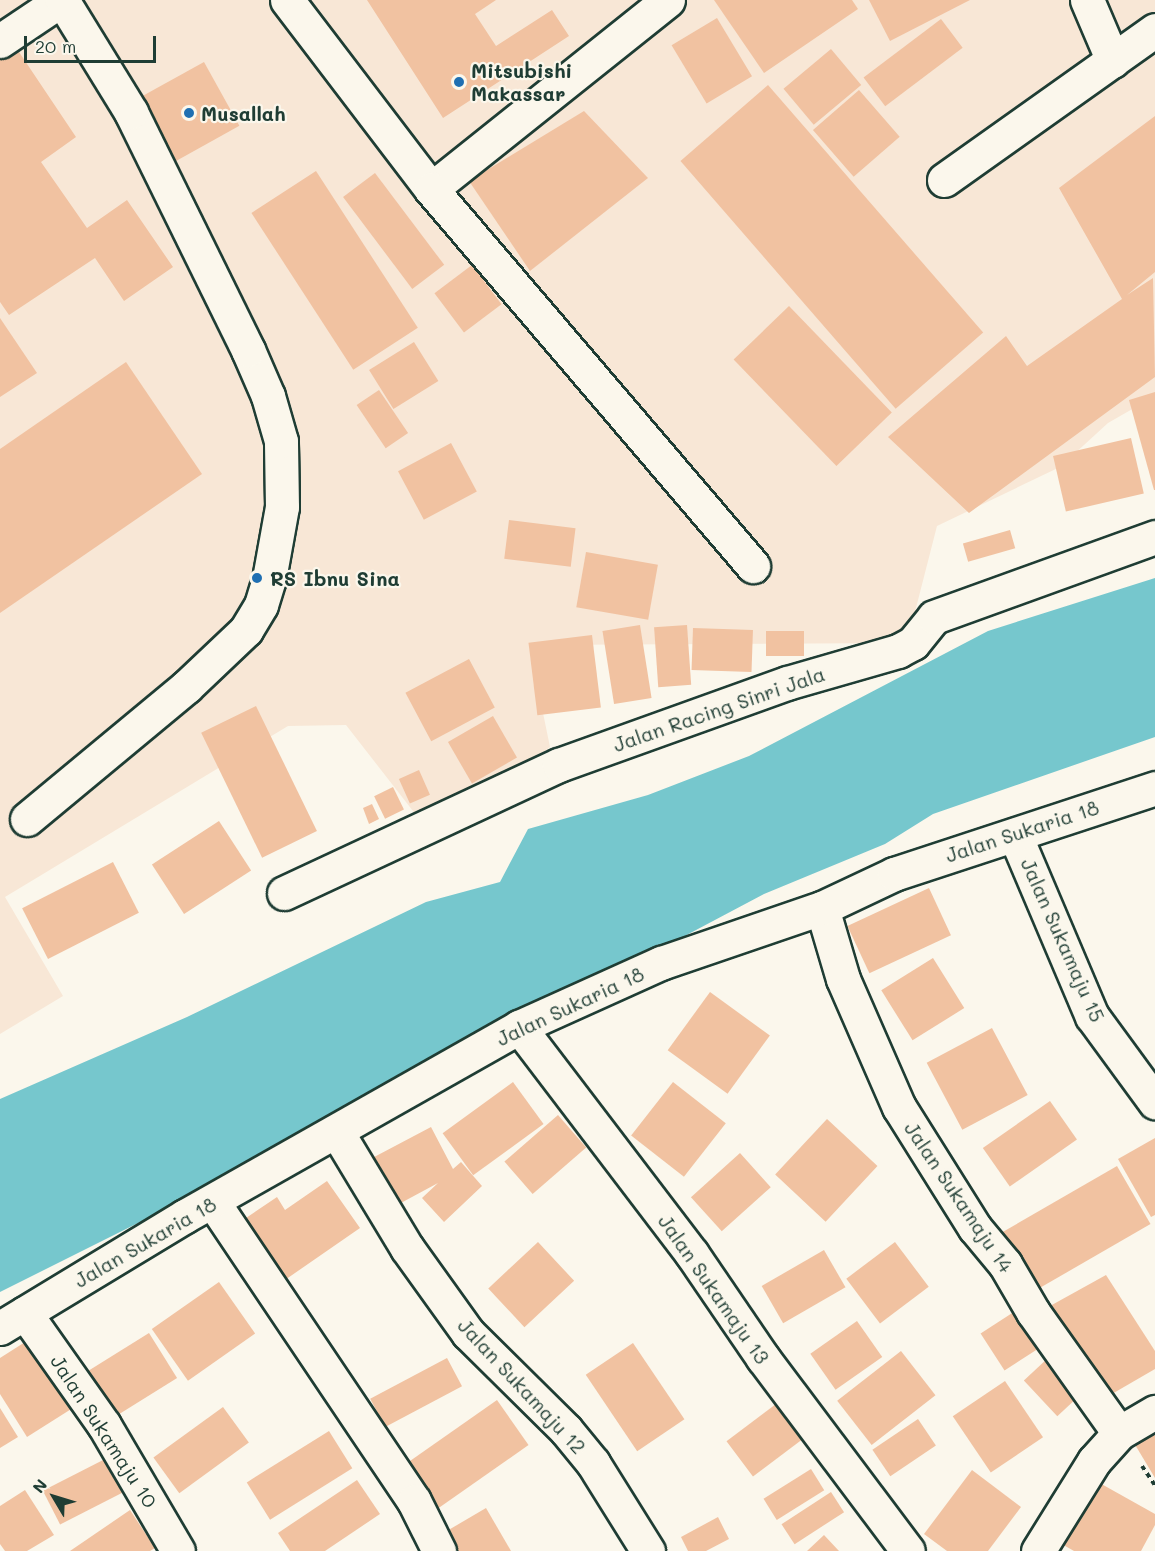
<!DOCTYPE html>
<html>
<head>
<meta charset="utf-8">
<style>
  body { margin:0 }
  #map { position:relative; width:1155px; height:1551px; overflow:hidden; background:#fbf7ec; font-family:Mali,sans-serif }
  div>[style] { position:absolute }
  .built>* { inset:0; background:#f8e7d6 }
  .water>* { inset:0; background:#76c7cd }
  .building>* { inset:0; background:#f1c2a1; transform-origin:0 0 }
  .path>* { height:4px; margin-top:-2px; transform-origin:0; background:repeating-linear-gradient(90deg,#1f3d34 0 4.5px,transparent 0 9px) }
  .roads { filter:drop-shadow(2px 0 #1f3d34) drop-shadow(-2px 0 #1f3d34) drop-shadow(0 2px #1f3d34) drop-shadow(0 -2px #1f3d34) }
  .minor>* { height:33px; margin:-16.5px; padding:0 16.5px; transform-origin:16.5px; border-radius:16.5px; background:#fbf7ec }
  .dots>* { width:16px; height:16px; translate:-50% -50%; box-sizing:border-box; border:3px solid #fbf7ec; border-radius:50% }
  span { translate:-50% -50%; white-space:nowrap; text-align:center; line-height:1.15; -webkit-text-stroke:4.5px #fbf7ec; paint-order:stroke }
  .poi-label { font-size:20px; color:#1f3d34; font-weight:700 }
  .left { translate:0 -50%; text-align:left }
  .street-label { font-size:20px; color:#1f3d34 }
  .north { position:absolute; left:24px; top:1467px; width:60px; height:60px; -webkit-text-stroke:4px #fbf7ec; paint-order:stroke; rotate:308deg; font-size:16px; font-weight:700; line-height:24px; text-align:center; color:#1f3d34 }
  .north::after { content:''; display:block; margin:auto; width:21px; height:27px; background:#1f3d34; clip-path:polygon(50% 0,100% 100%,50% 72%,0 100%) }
  .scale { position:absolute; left:24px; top:36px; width:132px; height:27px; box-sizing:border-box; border:3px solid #1f3d34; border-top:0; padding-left:8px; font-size:18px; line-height:21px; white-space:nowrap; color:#1f3d34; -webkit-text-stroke:4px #fbf7ec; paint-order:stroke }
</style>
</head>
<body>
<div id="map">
  <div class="built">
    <div style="clip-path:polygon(0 0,1155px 0,1155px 396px,1108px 423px,1060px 467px,937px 526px,907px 643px,529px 645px,550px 747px,434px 838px,346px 725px,288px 726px,5px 897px,63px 996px,0 1034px)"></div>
  </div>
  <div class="water">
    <div style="clip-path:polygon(1155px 578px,1155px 737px,933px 814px,885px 844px,764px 894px,228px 1178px,0 1292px,0 1099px,187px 1017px,426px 902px,500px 882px,528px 829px,648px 795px,749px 756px,988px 631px)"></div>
  </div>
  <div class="building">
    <div style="clip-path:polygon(367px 0,496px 0,475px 14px,496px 46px,552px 10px,569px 36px,443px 118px)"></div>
    <div style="clip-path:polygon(714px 0,852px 0,858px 9px,764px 73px)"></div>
    <div style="clip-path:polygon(869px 0,970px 0,890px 41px)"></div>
    <div style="left:717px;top:18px;width:68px;height:53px;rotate:59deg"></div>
    <div style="left:941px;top:19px;width:36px;height:97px;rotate:53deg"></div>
    <div style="clip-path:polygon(15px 46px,76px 137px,41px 162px,87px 228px,127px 200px,173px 267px,124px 301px,95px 258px,9px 315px,0 302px,0 57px)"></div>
    <div style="left:831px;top:49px;width:47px;height:62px;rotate:50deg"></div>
    <div style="left:204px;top:62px;width:73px;height:76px;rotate:61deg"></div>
    <div style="left:768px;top:85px;width:328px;height:116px;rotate:49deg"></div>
    <div style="left:859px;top:90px;width:62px;height:61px;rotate:49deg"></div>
    <div style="clip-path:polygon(584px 111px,648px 178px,530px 271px,469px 181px)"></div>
    <div style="clip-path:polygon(1155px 116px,1155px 272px,1127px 295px,1153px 278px,1155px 377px,969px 513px,888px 437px,1006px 336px,1027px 366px,1122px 299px,1059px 188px)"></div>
    <div style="left:316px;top:171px;width:187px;height:77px;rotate:57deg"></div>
    <div style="left:375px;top:173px;width:115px;height:40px;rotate:53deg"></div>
    <div style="left:472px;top:265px;width:49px;height:47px;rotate:53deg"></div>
    <div style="left:789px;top:306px;width:148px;height:77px;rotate:46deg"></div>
    <div style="clip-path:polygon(0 318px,37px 373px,0 397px)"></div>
    <div style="left:414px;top:342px;width:46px;height:53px;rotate:58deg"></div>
    <div style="clip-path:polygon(126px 362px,202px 474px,0 613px,0 449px)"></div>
    <div style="left:379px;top:390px;width:52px;height:27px;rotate:56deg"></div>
    <div style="clip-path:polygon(1155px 392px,1155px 490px,1154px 490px,1129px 400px)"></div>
    <div style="left:1131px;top:438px;width:57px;height:80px;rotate:77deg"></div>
    <div style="left:451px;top:443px;width:55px;height:60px;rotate:62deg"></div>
    <div style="left:509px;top:520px;width:67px;height:39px;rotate:7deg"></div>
    <div style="left:1010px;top:530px;width:19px;height:49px;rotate:74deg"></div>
    <div style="left:586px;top:552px;width:73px;height:56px;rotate:10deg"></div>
    <div style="left:640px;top:625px;width:74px;height:38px;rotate:81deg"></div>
    <div style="left:687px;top:625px;width:60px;height:33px;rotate:86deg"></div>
    <div style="left:693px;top:628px;width:60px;height:42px;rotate:2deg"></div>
    <div style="left:766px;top:631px;width:38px;height:25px"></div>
    <div style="left:592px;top:635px;width:73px;height:64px;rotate:83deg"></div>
    <div style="left:469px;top:659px;width:55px;height:72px;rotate:62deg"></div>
    <div style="left:256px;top:706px;width:139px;height:61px;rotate:64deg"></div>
    <div style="left:493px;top:716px;width:48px;height:52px;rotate:60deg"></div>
    <div style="left:419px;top:770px;width:27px;height:22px;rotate:66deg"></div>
    <div style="left:393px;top:787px;width:25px;height:21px;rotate:64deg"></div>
    <div style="clip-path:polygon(372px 804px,379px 819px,369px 824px,363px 808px)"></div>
    <div style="left:219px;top:821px;width:59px;height:80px;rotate:57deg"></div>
    <div style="left:113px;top:862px;width:57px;height:102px;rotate:63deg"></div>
    <div style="left:929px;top:888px;width:52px;height:90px;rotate:65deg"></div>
    <div style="left:933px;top:958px;width:59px;height:61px;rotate:58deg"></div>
    <div style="left:710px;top:992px;width:74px;height:72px;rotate:36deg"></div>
    <div style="left:992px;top:1028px;width:76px;height:74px;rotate:62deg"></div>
    <div style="left:513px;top:1082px;width:52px;height:87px;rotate:54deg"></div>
    <div style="left:673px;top:1082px;width:67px;height:68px;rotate:38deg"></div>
    <div style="left:1050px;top:1101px;width:47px;height:82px;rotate:55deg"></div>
    <div style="left:558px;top:1115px;width:43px;height:71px;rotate:49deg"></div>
    <div style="left:827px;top:1119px;width:69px;height:76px;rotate:43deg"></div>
    <div style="clip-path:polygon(431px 1127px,453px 1169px,461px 1162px,482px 1186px,444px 1222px,422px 1198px,438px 1183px,386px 1211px,359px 1165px)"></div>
    <div style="clip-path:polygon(1155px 1138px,1155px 1215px,1151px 1217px,1118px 1159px)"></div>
    <div style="left:740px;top:1153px;width:46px;height:66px;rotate:48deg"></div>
    <div style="left:1117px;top:1166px;width:67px;height:137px;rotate:60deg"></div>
    <div style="clip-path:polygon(327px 1181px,360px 1228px,282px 1282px,240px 1222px,277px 1197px,285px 1210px)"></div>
    <div style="left:538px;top:1242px;width:53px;height:68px;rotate:47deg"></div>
    <div style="left:895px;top:1242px;width:56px;height:61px;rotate:53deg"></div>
    <div style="left:824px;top:1250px;width:43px;height:72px;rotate:60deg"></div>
    <div style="clip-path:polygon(1106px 1275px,1155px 1351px,1155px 1369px,1105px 1398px,1050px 1306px)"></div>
    <div style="left:219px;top:1282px;width:63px;height:82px;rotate:55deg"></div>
    <div style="left:1020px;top:1308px;width:44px;height:47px;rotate:57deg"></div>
    <div style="left:857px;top:1321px;width:44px;height:57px;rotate:55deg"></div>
    <div style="left:149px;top:1333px;width:53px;height:79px;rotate:58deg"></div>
    <div style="clip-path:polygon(33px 1337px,76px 1406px,27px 1437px,0 1394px,0 1358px)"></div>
    <div style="left:633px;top:1343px;width:92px;height:57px;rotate:56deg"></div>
    <div style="left:901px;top:1351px;width:56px;height:81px;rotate:52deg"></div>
    <div style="left:447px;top:1358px;width:32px;height:87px;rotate:62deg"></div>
    <div style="left:1048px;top:1358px;width:49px;height:33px;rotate:47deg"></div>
    <div style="left:1005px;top:1381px;width:68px;height:63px;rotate:56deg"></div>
    <div style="left:497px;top:1400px;width:55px;height:118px;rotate:55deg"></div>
    <div style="left:780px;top:1401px;width:44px;height:67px;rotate:53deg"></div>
    <div style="left:223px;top:1407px;width:44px;height:86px;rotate:54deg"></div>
    <div style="clip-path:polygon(0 1408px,18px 1437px,0 1448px)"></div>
    <div style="clip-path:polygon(1155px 1416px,1155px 1478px,1128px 1433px)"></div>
    <div style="left:918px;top:1419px;width:32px;height:55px;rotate:56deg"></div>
    <div style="left:329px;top:1431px;width:44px;height:97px;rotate:58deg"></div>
    <div style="left:107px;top:1458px;width:38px;height:72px;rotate:63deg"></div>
    <div style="left:811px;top:1469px;width:25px;height:56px;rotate:58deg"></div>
    <div style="clip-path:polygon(972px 1470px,1021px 1507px,988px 1551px,947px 1551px,924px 1534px)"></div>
    <div style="clip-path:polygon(1080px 1472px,1155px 1514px,1155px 1525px,1141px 1551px,1074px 1551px,1044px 1534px)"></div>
    <div style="clip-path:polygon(357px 1480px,380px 1514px,325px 1551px,290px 1551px,278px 1533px)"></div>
    <div style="clip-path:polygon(25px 1490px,54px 1535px,27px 1551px,5px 1551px,0 1544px,0 1506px)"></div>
    <div style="left:831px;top:1492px;width:24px;height:59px;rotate:57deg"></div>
    <div style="clip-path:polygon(486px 1508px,511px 1551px,449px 1551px,440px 1535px)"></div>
    <div style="clip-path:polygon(130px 1510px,155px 1548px,150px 1551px,70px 1551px)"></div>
    <div style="clip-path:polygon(718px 1517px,729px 1539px,706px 1551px,688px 1551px,681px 1537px)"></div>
    <div style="clip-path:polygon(824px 1535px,839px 1551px,807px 1551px)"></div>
  </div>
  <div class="path">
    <div style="left:1142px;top:1466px;width:23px;rotate:56deg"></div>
  </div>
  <div class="roads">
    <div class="minor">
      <div style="left:287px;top:0;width:238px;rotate:52.7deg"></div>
      <div style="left:668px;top:0;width:303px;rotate:141.4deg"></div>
      <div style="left:431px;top:189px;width:496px;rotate:49.5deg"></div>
      <div style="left:1087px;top:0;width:66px;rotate:66.9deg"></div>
      <div style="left:0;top:41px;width:73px;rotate:-33.9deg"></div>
      <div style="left:944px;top:180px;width:259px;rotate:-35.4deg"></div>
      <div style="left:27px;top:819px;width:207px;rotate:-39.7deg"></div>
      <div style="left:186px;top:687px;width:83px;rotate:-43.5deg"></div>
      <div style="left:246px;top:630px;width:29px;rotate:-59deg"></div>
      <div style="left:261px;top:605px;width:27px;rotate:-73deg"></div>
      <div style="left:269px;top:579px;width:73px;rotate:-79.8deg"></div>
      <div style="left:282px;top:507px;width:66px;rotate:-90.9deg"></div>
      <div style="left:281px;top:441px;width:47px;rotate:-106.1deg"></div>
      <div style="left:268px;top:396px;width:50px;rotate:-113.5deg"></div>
      <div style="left:248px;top:350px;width:265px;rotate:-116.2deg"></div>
      <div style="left:131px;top:112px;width:132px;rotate:-121.6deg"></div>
      <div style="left:1015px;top:835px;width:197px;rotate:67deg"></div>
      <div style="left:1092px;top:1016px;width:107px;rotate:53.8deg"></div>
      <div style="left:284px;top:893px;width:303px;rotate:-25deg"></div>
      <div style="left:559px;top:765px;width:242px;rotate:-19.8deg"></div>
      <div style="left:787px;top:683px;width:116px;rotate:-16.1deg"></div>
      <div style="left:898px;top:651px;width:17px;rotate:-28deg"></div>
      <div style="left:913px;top:643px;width:33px;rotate:-51deg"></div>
      <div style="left:934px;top:617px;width:235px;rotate:-19.9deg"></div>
      <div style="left:822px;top:908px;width:74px;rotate:73.5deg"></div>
      <div style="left:843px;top:979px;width:140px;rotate:66.4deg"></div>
      <div style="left:899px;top:1107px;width:143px;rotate:57.9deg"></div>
      <div style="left:975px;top:1228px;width:47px;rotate:50.2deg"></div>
      <div style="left:1005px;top:1264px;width:56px;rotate:59.7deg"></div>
      <div style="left:1033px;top:1312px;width:148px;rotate:54.6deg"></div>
      <div style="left:519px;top:1027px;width:285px;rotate:52.7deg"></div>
      <div style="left:692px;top:1254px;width:126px;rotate:55.7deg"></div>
      <div style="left:763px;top:1358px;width:241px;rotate:53.1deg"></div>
      <div style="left:337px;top:1132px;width:135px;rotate:58.9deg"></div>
      <div style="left:407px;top:1248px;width:105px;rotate:54.3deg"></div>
      <div style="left:468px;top:1333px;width:138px;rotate:44.7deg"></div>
      <div style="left:566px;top:1430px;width:43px;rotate:50.7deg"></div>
      <div style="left:593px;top:1463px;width:104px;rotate:58deg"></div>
      <div style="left:213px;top:1202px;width:360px;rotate:56.1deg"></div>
      <div style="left:414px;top:1501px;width:56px;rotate:63.4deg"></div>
      <div style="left:25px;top:1313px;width:137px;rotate:54.8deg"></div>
      <div style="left:104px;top:1425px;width:146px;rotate:59.6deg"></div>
      <div style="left:0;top:1328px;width:216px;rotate:-31.2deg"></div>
      <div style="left:185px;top:1216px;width:384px;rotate:-29.5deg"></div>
      <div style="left:519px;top:1027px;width:156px;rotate:-24.3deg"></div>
      <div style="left:661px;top:963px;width:170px;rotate:-18.9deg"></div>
      <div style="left:822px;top:908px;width:80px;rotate:-25.3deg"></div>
      <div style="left:894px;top:874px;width:275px;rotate:-18.2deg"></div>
      <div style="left:1038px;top:1551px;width:106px;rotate:-58.1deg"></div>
      <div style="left:1094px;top:1461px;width:38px;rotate:-48deg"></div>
      <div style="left:1119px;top:1433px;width:42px;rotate:-30.3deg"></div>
    </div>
  </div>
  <div class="dots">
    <div style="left:459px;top:82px;background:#1f6fb2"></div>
    <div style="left:189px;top:113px;background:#1f6fb2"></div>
    <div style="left:257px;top:578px;background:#1f6fb2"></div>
  </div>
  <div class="poi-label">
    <span class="left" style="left:471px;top:82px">Mitsubishi<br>Makassar</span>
    <span class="left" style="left:201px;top:113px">Musallah</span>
    <span class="left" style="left:270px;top:578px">RS Ibnu Sina</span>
  </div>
  <div class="street-label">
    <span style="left:719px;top:709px;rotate:-19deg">Jalan Racing Sinri Jala</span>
    <span style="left:1022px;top:831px;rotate:-18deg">Jalan Sukaria 18</span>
    <span style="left:1063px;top:940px;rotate:66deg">Jalan Sukamaju 15</span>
    <span style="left:570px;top:1006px;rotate:-25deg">Jalan Sukaria 18</span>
    <span style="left:959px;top:1197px;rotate:56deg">Jalan Sukamaju 14</span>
    <span style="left:145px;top:1242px;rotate:-30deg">Jalan Sukaria 18</span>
    <span style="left:714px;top:1289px;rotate:55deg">Jalan Sukamaju 13</span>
    <span style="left:522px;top:1386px;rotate:47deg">Jalan Sukamaju 12</span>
    <span style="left:104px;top:1431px;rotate:57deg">Jalan Sukamaju 10</span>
  </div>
  <div class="north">N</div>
  <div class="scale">20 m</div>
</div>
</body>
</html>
